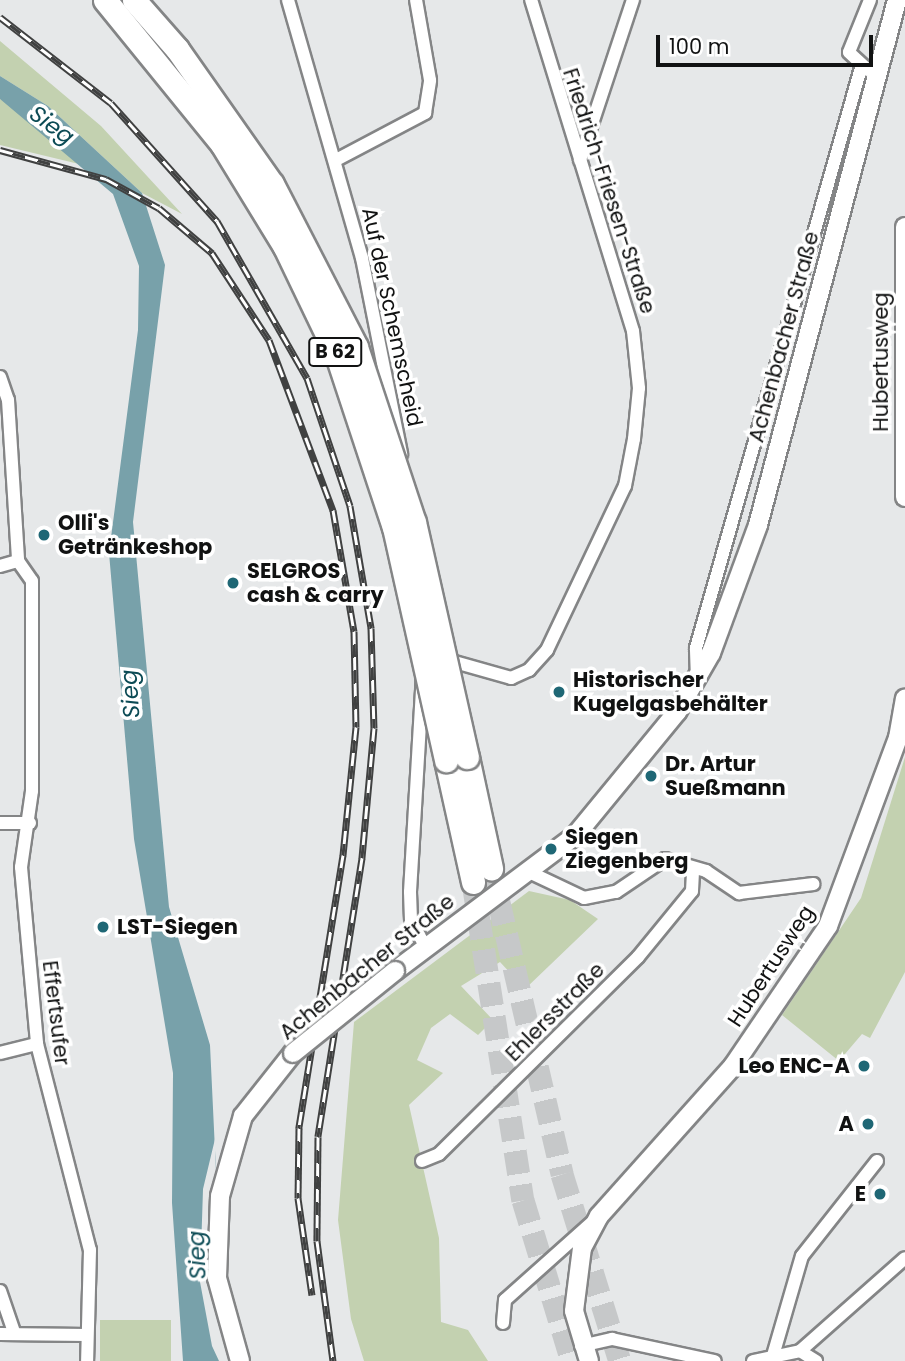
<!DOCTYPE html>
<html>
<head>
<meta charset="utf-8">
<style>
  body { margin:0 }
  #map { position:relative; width:905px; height:1361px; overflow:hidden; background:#e6e8e9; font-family:Poppins,sans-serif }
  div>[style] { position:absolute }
  .green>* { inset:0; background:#c3d1b0; transform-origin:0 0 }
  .water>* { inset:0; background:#78a1aa }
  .pier>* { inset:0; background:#e6e8e9 }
  .highway-tunnel>* { height:23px; margin-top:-11.5px; transform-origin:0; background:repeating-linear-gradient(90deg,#c6c8c9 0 23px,transparent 0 34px) }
  .roads { filter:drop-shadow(2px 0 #848586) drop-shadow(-2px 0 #848586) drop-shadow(0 2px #848586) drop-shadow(0 -2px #848586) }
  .street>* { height:12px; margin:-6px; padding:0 6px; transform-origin:6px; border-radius:6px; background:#fff }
  .secondary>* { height:18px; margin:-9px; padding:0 9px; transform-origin:9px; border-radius:9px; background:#fff }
  .highway>* { height:23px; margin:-11.5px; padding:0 11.5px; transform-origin:11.5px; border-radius:11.5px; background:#fff }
  .rail>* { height:7px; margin-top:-3.5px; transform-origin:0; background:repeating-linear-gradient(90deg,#fff 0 13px,#404141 0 26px); box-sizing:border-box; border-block:2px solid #404141 }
  .bridges { filter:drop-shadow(2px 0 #848586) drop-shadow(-2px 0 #848586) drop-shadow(0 2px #848586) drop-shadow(0 -2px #848586) }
  .secondary-bridge>* { height:18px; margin:-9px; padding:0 9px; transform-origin:9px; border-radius:9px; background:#fff }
  .highway-bridge>* { height:23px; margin:-11.5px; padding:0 11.5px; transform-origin:11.5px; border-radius:11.5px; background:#fff }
  .dots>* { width:19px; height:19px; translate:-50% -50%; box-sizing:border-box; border:4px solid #fff; border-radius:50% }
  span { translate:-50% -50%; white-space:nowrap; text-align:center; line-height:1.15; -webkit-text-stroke:7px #fff; paint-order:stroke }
  .shield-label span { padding:2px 5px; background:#fff; border:2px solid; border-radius:5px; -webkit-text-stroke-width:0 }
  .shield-label { font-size:19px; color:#111212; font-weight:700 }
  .street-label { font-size:21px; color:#111212 }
  .poi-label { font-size:21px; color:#111212; font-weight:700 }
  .left { translate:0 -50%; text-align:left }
  .right { translate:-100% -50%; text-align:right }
  .water-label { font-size:23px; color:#0c4b55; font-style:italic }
  .scale { position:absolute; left:656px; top:35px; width:217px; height:32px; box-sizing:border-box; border:4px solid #111212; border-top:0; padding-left:9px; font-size:21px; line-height:24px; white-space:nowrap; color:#111212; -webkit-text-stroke:5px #fff; paint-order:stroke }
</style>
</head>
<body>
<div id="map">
  <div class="green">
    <div style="clip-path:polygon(0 41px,101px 126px,182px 214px,142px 193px,48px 106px,0 76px)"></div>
    <div style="clip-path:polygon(0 99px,17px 108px,79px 164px,0 145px)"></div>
    <div style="clip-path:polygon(905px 757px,905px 972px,870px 1038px,862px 1034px,839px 1061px,782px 1015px,861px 898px)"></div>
    <div style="clip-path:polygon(529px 891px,570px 900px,598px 919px,525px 989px,500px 962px,461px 986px,493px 1020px,478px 1035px,450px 1014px,431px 1028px,417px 1060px,443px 1073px,409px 1105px,439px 1238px,441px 1322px,468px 1330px,488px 1361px,364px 1361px,351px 1319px,338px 1220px,354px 1022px)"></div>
    <div style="left:100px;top:1320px;width:71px;height:41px"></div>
  </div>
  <div class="water">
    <div style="clip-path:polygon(0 76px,48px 106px,142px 193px,165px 265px,133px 522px,169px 907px,210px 1045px,225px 1361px,183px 1361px,172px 1203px,173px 1073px,134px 839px,109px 553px,138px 330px,139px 266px,113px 194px,0 99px)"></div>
  </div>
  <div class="pier">
    <div style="clip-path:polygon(215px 1139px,215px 1156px,229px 1361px,219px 1361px,212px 1346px,200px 1282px,203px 1189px)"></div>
  </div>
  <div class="highway-tunnel">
    <div style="left:491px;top:868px;width:314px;rotate:76.9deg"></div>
    <div style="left:562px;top:1174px;width:196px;rotate:72.8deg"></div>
    <div style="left:473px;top:882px;width:322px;rotate:81.1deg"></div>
    <div style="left:523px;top:1200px;width:168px;rotate:73.1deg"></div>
  </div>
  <div class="roads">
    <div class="street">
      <div style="left:288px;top:0;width:268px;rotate:74deg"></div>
      <div style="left:362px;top:258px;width:200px;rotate:78.7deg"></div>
      <div style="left:868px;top:70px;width:26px;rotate:-137deg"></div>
      <div style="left:849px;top:52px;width:56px;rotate:-68deg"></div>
      <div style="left:336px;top:160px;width:101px;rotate:-27.8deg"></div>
      <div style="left:425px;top:113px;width:33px;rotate:-81deg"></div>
      <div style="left:430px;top:80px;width:81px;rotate:-99.9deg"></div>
      <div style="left:580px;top:160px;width:169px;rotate:-71.7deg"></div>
      <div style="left:0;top:377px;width:24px;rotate:71deg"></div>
      <div style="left:8px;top:400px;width:161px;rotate:86.4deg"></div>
      <div style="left:18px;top:561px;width:24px;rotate:55deg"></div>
      <div style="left:32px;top:581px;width:210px;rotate:90deg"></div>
      <div style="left:32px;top:791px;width:77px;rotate:98.2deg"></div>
      <div style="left:21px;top:867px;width:178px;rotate:84.8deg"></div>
      <div style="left:37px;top:1044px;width:213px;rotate:75.6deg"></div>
      <div style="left:90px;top:1250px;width:111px;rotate:91.5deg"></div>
      <div style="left:0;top:566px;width:19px;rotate:-16deg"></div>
      <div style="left:444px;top:659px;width:70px;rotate:15.8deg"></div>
      <div style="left:511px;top:678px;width:20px;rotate:-24deg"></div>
      <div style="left:529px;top:670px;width:27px;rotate:-48deg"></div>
      <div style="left:547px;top:650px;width:182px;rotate:-64.6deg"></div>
      <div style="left:625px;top:486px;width:48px;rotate:-79.2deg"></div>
      <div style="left:634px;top:439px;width:51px;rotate:-84.4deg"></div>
      <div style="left:639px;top:388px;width:57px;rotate:-96deg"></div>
      <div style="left:633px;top:331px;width:346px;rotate:-107.1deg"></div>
      <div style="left:423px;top:673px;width:219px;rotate:93.4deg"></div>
      <div style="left:410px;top:892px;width:30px;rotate:88deg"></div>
      <div style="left:411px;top:922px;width:29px;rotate:59deg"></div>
      <div style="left:697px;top:679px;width:31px;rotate:-92deg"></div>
      <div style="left:696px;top:648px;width:603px;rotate:-74.12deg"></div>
      <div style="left:0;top:823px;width:30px"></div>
      <div style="left:527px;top:871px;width:63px;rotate:25.3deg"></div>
      <div style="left:584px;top:898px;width:33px;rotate:-11deg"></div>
      <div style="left:616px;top:892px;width:59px;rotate:-34deg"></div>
      <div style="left:665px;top:859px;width:43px;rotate:16.3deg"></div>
      <div style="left:706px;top:871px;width:40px;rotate:34deg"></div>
      <div style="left:739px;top:893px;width:75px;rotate:-6.9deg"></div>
      <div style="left:0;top:1053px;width:38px;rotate:-14deg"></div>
      <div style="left:422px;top:1161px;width:18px;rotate:-22deg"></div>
      <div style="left:439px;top:1154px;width:280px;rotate:-44.7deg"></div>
      <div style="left:638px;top:957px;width:85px;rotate:-50.7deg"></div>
      <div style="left:692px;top:891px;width:19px;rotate:-87deg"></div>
      <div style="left:0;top:1291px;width:43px;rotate:71.1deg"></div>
      <div style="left:503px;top:1323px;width:23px;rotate:-85deg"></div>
      <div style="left:505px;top:1300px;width:115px;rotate:-41.8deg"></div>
      <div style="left:0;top:1334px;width:87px;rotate:0.7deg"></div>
      <div style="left:581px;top:1346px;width:32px;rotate:-13deg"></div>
      <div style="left:612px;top:1339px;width:105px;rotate:12.1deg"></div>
      <div style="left:800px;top:1351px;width:19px;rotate:32deg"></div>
      <div style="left:772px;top:1359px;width:107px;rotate:-73.8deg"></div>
      <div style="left:802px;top:1256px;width:121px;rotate:-51.7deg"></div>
      <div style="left:753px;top:1361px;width:48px;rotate:-12deg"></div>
      <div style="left:800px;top:1351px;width:140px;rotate:-41.5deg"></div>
    </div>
    <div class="secondary">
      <div style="left:905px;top:227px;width:270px;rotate:90deg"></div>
      <div style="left:395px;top:971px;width:225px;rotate:-36.9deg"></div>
      <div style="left:575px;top:836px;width:161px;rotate:-50.6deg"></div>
      <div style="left:677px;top:712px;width:68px;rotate:-60deg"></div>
      <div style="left:711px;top:653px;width:136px;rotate:-69.8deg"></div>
      <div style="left:758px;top:525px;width:543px;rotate:-75.17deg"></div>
      <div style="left:240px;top:1361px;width:86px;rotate:-105.5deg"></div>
      <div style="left:217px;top:1278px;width:82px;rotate:-87.9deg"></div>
      <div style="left:220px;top:1196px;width:83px;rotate:-74deg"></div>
      <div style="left:243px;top:1116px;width:80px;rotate:-51.6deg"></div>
      <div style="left:589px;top:1361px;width:52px;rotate:-106.7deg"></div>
      <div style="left:574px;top:1311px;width:64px;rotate:-82.8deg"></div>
      <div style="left:582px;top:1248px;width:36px;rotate:-62deg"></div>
      <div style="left:599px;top:1216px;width:201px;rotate:-48.2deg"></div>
      <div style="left:733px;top:1066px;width:169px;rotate:-55.8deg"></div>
      <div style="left:828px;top:926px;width:201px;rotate:-69.6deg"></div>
      <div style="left:898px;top:738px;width:40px;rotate:-80deg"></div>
    </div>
    <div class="highway">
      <div style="left:467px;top:757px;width:114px;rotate:77.8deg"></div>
      <div style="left:446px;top:760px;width:125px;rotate:77.5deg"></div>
    </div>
  </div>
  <div class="rail">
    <div style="left:0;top:17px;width:140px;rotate:37.8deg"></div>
    <div style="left:111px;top:103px;width:159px;rotate:48.1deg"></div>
    <div style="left:217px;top:221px;width:181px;rotate:60.2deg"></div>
    <div style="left:307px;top:378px;width:135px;rotate:71.4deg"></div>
    <div style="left:350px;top:506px;width:124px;rotate:80.2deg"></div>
    <div style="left:371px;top:628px;width:100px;rotate:88.3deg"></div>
    <div style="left:374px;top:728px;width:131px;rotate:95.3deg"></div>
    <div style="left:362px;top:858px;width:282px;rotate:99deg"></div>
    <div style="left:318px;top:1137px;width:104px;rotate:90.6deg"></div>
    <div style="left:317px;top:1241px;width:121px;rotate:82.4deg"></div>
    <div style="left:0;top:150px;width:110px;rotate:15.3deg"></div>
    <div style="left:106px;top:179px;width:60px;rotate:28.7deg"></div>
    <div style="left:159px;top:208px;width:70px;rotate:40.3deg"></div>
    <div style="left:212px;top:253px;width:104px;rotate:56.8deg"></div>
    <div style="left:269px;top:340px;width:182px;rotate:69.4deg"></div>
    <div style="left:333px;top:510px;width:123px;rotate:80.2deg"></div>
    <div style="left:354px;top:631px;width:96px;rotate:88.8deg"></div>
    <div style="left:356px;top:727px;width:129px;rotate:95.8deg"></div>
    <div style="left:343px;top:855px;width:277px;rotate:99.2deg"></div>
    <div style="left:299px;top:1128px;width:70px;rotate:90.8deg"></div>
    <div style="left:298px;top:1198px;width:98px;rotate:81.8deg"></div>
  </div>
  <div class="bridges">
    <div class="secondary-bridge">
      <div style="left:293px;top:1053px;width:131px;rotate:-38.8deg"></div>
    </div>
    <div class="highway-bridge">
      <div style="left:105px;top:0;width:186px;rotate:50.9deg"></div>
      <div style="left:222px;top:144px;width:121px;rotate:58.5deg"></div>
      <div style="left:285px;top:247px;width:120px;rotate:64.3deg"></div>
      <div style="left:337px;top:355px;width:181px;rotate:71.7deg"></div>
      <div style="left:394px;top:527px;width:239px;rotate:77.4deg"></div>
      <div style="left:134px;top:0;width:65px;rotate:48.7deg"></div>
      <div style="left:177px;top:49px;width:165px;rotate:54.9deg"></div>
      <div style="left:272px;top:184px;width:183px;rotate:62.7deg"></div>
      <div style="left:356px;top:347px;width:184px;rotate:71.7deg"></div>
      <div style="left:414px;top:522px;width:241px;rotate:77.3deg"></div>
    </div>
  </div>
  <div class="dots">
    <div style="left:44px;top:535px;background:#1f6775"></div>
    <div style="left:233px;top:583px;background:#1f6775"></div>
    <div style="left:559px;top:692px;background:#1f6775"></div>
    <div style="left:651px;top:776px;background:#1f6775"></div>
    <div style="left:551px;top:849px;background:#1f6775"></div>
    <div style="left:103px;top:927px;background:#1f6775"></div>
    <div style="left:864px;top:1066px;background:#1f6775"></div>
    <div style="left:868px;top:1124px;background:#1f6775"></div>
    <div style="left:880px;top:1194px;background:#1f6775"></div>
  </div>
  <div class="shield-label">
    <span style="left:335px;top:352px">B 62</span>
  </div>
  <div class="street-label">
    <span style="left:609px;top:191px;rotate:72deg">Friedrich-Friesen-Straße</span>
    <span style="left:392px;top:317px;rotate:78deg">Auf der Schemscheid</span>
    <span style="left:784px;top:337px;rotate:-75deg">Achenbacher Straße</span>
    <span style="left:881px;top:362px;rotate:-90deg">Hubertusweg</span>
    <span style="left:771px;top:966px;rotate:-57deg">Hubertusweg</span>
    <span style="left:367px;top:967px;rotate:-39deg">Achenbacher Straße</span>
    <span style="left:555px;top:1012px;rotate:-45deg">Ehlersstraße</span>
    <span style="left:56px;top:1013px;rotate:83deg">Effertsufer</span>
  </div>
  <div class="poi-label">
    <span class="left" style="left:58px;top:535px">Olli's<br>Getränkeshop</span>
    <span class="left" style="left:247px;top:583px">SELGROS<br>cash &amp; carry</span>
    <span class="left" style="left:573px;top:692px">Historischer<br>Kugelgasbehälter</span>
    <span class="left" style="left:665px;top:776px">Dr. Artur<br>Sueßmann</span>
    <span class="left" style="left:565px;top:849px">Siegen<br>Ziegenberg</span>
    <span class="left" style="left:117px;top:927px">LST-Siegen</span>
    <span class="right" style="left:850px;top:1066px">Leo ENC-A</span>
    <span class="right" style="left:854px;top:1124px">A</span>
    <span class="right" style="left:866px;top:1194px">E</span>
  </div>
  <div class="water-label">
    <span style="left:52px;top:125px;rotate:36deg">Sieg</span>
    <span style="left:130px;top:694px;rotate:-94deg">Sieg</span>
    <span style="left:197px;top:1255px;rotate:-92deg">Sieg</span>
  </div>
  <div class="scale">100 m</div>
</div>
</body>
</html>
